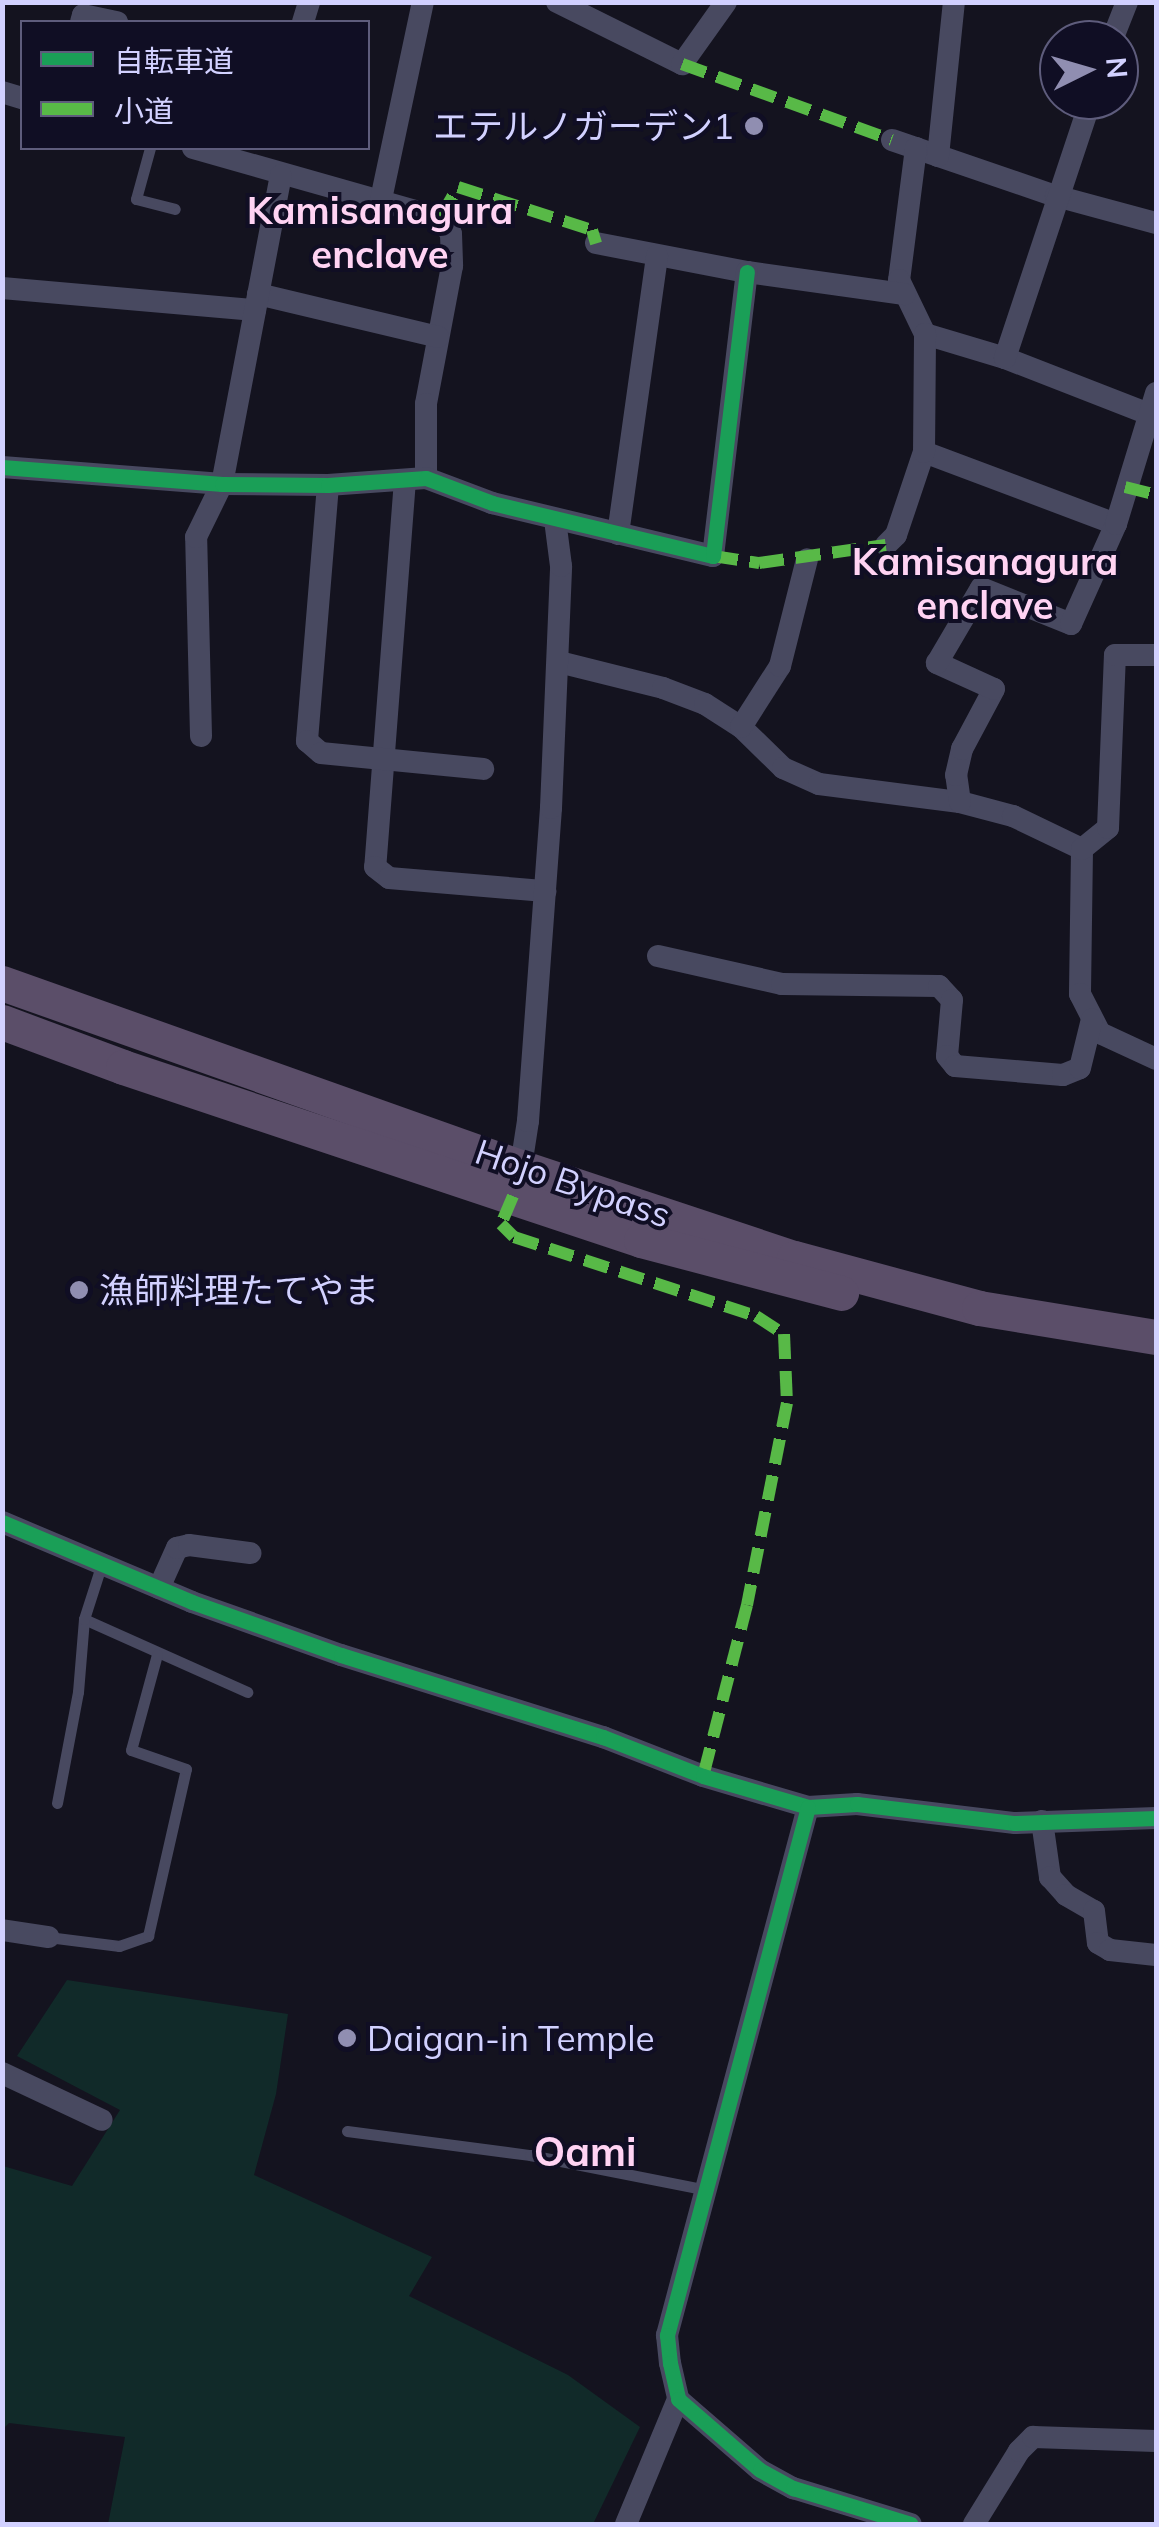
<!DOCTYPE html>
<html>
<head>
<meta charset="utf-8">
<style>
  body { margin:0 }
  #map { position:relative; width:1159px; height:2527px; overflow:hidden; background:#14131f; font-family:Mulish,"Noto Sans JP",sans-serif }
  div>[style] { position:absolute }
  .green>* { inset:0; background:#112a29 }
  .service>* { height:11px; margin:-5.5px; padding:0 5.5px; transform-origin:5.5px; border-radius:5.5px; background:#484960 }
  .minor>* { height:22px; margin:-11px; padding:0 11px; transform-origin:11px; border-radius:11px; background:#484960 }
  .trunk>* { height:35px; margin:-17.5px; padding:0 17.5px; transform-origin:17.5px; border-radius:17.5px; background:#5b4e69 }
  .quiet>* { height:12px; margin-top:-6px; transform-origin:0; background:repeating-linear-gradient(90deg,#58b947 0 25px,transparent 0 37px) }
  .cycleway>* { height:15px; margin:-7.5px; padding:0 7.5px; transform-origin:7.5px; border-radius:7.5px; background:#1a9f57 }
  .dots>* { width:28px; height:28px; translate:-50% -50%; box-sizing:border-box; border:5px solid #100e24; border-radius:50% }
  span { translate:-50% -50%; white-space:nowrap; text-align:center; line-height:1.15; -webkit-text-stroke:8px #100e24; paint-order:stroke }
  .poi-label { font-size:35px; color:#d2d1ff }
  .right { translate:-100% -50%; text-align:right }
  .left { translate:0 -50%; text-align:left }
  .street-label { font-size:35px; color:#d2d1ff }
  .neighbourhood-label { font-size:38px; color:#ffd3f3; font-weight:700 }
  .quarter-label { font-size:40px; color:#ffd3f3; font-weight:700 }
  .frame { position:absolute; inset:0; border:5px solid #d2d1ff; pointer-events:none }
  .legend { position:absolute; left:20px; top:20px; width:350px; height:130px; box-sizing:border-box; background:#100e24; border:2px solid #5e5c7c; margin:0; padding:12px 18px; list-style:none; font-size:30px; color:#d2d1ff }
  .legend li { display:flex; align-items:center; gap:20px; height:50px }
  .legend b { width:50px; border:2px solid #5e5c7c }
  .north { position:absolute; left:1039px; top:20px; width:100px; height:100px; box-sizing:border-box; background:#100e24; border:2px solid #5e5c7c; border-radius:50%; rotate:85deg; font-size:28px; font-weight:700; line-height:40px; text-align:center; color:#d2d1ff }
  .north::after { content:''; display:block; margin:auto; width:35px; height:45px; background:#908eb1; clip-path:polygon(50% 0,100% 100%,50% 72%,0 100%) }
</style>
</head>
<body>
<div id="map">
  <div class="green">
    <div style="clip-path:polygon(67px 1980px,288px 2014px,276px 2094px,254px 2175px,432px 2257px,409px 2296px,568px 2375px,640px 2427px,593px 2524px,108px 2524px,125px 2437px,9px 2423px,3px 2429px,3px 2166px,72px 2186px,120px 2110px,17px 2056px)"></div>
  </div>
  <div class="service">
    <div style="left:150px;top:148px;width:53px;rotate:105.4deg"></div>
    <div style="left:136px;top:199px;width:40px;rotate:14.4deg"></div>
    <div style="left:84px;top:1619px;width:179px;rotate:24.1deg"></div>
    <div style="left:57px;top:1803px;width:113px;rotate:-79.3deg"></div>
    <div style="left:78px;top:1692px;width:73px;rotate:-85.3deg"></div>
    <div style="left:84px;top:1619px;width:59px;rotate:-72.2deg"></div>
    <div style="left:48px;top:1937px;width:72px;rotate:7.2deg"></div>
    <div style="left:119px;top:1946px;width:31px;rotate:-19deg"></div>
    <div style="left:148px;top:1936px;width:171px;rotate:-77.2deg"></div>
    <div style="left:186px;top:1769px;width:58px;rotate:-160.9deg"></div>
    <div style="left:131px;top:1750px;width:99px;rotate:-74.8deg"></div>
    <div style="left:347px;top:2131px;width:185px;rotate:7.5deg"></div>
    <div style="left:530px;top:2155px;width:180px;rotate:11.2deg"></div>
  </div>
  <div class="minor">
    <div style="left:557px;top:2px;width:140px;rotate:26.4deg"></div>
    <div style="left:682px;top:64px;width:76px;rotate:-54.6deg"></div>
    <div style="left:81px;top:22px;width:7px;rotate:-74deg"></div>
    <div style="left:83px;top:15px;width:35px;rotate:12deg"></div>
    <div style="left:303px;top:22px;width:21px;rotate:-73deg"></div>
    <div style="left:1112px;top:40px;width:41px;rotate:-68.5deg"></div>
    <div style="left:2px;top:92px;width:21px;rotate:17deg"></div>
    <div style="left:892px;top:140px;width:173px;rotate:18.9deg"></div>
    <div style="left:1056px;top:196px;width:104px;rotate:15.1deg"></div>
    <div style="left:193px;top:148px;width:257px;rotate:15.8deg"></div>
    <div style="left:440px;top:218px;width:19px;rotate:55deg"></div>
    <div style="left:451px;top:234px;width:32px;rotate:88deg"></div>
    <div style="left:452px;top:266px;width:140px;rotate:100.7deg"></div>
    <div style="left:426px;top:404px;width:74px;rotate:90deg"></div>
    <div style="left:916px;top:148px;width:133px;rotate:97.3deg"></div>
    <div style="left:899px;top:280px;width:60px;rotate:64.3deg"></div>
    <div style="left:925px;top:334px;width:84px;rotate:16.7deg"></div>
    <div style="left:1005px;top:358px;width:155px;rotate:21.3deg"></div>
    <div style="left:938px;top:156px;width:155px;rotate:-84.1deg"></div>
    <div style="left:380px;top:204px;width:207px;rotate:-78deg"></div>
    <div style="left:596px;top:243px;width:154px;rotate:10.9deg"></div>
    <div style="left:747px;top:272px;width:159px;rotate:8deg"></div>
    <div style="left:2px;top:288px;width:254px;rotate:5deg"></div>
    <div style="left:258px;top:294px;width:185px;rotate:13.4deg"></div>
    <div style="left:1005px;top:358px;width:272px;rotate:-71.6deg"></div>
    <div style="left:924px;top:452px;width:205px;rotate:20.6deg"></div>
    <div style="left:2px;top:467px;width:221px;rotate:4.4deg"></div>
    <div style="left:222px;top:484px;width:106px;rotate:0.5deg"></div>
    <div style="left:328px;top:485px;width:98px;rotate:-4.1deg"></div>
    <div style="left:426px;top:478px;width:71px;rotate:20.7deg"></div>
    <div style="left:492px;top:503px;width:227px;rotate:13.5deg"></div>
    <div style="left:713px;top:556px;width:286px;rotate:-83.2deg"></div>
    <div style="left:405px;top:480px;width:388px;rotate:94.4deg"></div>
    <div style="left:375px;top:867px;width:18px;rotate:38deg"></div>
    <div style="left:389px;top:878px;width:157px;rotate:4.8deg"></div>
    <div style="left:328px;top:485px;width:257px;rotate:94.7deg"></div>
    <div style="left:307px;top:741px;width:18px;rotate:41deg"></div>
    <div style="left:321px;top:753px;width:163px;rotate:5.6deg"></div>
    <div style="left:618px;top:534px;width:281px;rotate:-82deg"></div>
    <div style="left:886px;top:545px;width:14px;rotate:-45deg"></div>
    <div style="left:896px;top:535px;width:88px;rotate:-71.4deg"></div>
    <div style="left:924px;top:452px;width:118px;rotate:-89.5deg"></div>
    <div style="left:559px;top:662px;width:107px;rotate:14deg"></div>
    <div style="left:663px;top:688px;width:45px;rotate:20.9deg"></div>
    <div style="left:705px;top:704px;width:43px;rotate:32.6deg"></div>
    <div style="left:741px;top:727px;width:59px;rotate:44.3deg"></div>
    <div style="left:783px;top:768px;width:39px;rotate:24deg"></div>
    <div style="left:819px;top:784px;width:142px;rotate:7.3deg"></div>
    <div style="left:960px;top:802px;width:55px;rotate:14.8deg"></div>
    <div style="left:1013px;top:816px;width:76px;rotate:25.6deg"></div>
    <div style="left:741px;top:727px;width:72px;rotate:-57.4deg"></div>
    <div style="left:780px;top:666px;width:110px;rotate:-75.8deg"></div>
    <div style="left:201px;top:736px;width:199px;rotate:-91.4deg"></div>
    <div style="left:196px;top:537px;width:59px;rotate:-63.9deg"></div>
    <div style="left:222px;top:484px;width:314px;rotate:-79.2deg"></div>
    <div style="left:960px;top:802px;width:27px;rotate:-98deg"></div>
    <div style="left:956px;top:775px;width:27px;rotate:-77deg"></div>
    <div style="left:962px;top:749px;width:68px;rotate:-61.9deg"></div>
    <div style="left:994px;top:689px;width:63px;rotate:-155.5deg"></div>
    <div style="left:937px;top:663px;width:87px;rotate:-59.6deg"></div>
    <div style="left:981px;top:588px;width:97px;rotate:21.8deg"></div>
    <div style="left:1071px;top:624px;width:110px;rotate:-65.8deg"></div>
    <div style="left:1116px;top:524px;width:137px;rotate:-73deg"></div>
    <div style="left:1082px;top:849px;width:145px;rotate:90.8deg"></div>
    <div style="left:1080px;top:994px;width:44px;rotate:62.9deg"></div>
    <div style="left:1100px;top:1033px;width:62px;rotate:24.9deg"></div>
    <div style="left:1082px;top:849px;width:33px;rotate:-39deg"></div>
    <div style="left:1108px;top:828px;width:173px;rotate:-87.7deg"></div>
    <div style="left:1115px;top:655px;width:41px"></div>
    <div style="left:658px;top:956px;width:127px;rotate:12.7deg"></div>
    <div style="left:782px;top:984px;width:157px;rotate:0.7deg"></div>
    <div style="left:939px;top:986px;width:19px;rotate:47deg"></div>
    <div style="left:952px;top:1000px;width:56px;rotate:95.1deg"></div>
    <div style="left:947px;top:1056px;width:13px;rotate:51deg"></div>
    <div style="left:955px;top:1066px;width:108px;rotate:4.8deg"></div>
    <div style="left:1063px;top:1075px;width:18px;rotate:-22deg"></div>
    <div style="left:1080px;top:1068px;width:50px;rotate:-76.2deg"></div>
    <div style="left:519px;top:1179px;width:59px;rotate:-81.2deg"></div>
    <div style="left:528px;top:1121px;width:314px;rotate:-85.8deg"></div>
    <div style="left:551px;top:808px;width:242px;rotate:-87.6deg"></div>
    <div style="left:561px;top:566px;width:46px;rotate:-97.4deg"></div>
    <div style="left:2px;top:1522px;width:206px;rotate:22.8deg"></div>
    <div style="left:192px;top:1602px;width:158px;rotate:19.6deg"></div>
    <div style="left:341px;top:1655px;width:275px;rotate:17.4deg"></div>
    <div style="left:603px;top:1737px;width:107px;rotate:21.3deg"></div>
    <div style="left:703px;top:1776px;width:109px;rotate:16.4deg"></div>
    <div style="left:808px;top:1807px;width:49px;rotate:-3.5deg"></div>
    <div style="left:857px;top:1804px;width:159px;rotate:6.9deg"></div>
    <div style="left:1015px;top:1823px;width:141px;rotate:-2deg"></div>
    <div style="left:159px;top:1588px;width:44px;rotate:-65.8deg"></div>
    <div style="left:177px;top:1548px;width:12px;rotate:-14deg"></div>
    <div style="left:189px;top:1545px;width:62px;rotate:7.5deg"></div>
    <div style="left:808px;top:1807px;width:547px;rotate:104.95deg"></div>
    <div style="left:667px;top:2335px;width:28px;rotate:84deg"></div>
    <div style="left:670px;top:2363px;width:37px;rotate:77deg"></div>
    <div style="left:678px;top:2399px;width:108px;rotate:40.9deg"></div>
    <div style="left:760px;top:2470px;width:38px;rotate:29deg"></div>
    <div style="left:793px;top:2488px;width:123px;rotate:17deg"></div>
    <div style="left:1042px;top:1821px;width:57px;rotate:81.9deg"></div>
    <div style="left:1050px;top:1877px;width:24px;rotate:48deg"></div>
    <div style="left:1066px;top:1895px;width:32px;rotate:30deg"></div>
    <div style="left:1094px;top:1911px;width:32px;rotate:83deg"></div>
    <div style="left:1098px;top:1943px;width:14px;rotate:30deg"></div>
    <div style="left:1110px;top:1950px;width:46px;rotate:6.2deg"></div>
    <div style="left:2px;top:1930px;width:47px;rotate:8.7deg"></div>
    <div style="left:2px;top:2073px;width:110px;rotate:25.2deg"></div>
    <div style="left:626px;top:2524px;width:135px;rotate:-67.4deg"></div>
    <div style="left:974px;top:2524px;width:86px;rotate:-58.3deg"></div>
    <div style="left:1019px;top:2451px;width:20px;rotate:-45deg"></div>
    <div style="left:1033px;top:2437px;width:123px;rotate:1.9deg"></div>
  </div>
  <div class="trunk">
    <div style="left:2px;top:983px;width:553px;rotate:19.55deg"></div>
    <div style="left:523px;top:1168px;width:286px;rotate:18.4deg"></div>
    <div style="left:794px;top:1258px;width:192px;rotate:15.1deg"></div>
    <div style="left:979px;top:1308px;width:179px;rotate:9.3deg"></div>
    <div style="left:2px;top:1022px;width:129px;rotate:20.4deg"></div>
    <div style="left:123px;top:1067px;width:546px;rotate:18.47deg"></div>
    <div style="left:641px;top:1240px;width:207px;rotate:14.8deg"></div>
  </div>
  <div class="quiet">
    <div style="left:682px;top:64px;width:223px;rotate:19.9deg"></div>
    <div style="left:440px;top:218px;width:36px;rotate:-60deg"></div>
    <div style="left:458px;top:187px;width:141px;rotate:17.8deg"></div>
    <div style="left:592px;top:230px;width:14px;rotate:73deg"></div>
    <div style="left:1125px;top:487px;width:32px;rotate:14deg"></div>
    <div style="left:713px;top:556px;width:47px;rotate:8.7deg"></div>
    <div style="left:759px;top:563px;width:128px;rotate:-8.1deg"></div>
    <div style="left:513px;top:1196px;width:30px;rotate:113deg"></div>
    <div style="left:501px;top:1224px;width:18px;rotate:45deg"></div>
    <div style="left:514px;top:1237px;width:255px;rotate:18.1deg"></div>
    <div style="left:756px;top:1316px;width:33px;rotate:33deg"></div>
    <div style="left:784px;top:1334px;width:69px;rotate:87.5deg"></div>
    <div style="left:787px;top:1403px;width:206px;rotate:101.2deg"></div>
    <div style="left:747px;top:1605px;width:177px;rotate:104.4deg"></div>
  </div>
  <div class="cycleway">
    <div style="left:2px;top:467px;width:221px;rotate:4.4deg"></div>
    <div style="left:222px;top:484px;width:106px;rotate:0.5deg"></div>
    <div style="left:328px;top:485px;width:98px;rotate:-4.1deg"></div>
    <div style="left:426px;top:478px;width:71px;rotate:20.7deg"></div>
    <div style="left:492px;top:503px;width:227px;rotate:13.5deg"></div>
    <div style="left:713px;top:556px;width:286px;rotate:-83.2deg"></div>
    <div style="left:2px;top:1522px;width:206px;rotate:22.8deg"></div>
    <div style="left:192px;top:1602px;width:158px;rotate:19.6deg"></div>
    <div style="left:341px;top:1655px;width:275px;rotate:17.4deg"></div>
    <div style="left:603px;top:1737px;width:107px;rotate:21.3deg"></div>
    <div style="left:703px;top:1776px;width:109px;rotate:16.4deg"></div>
    <div style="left:808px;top:1807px;width:49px;rotate:-3.5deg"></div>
    <div style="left:857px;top:1804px;width:159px;rotate:6.9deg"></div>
    <div style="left:1015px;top:1823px;width:141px;rotate:-2deg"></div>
    <div style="left:808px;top:1807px;width:547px;rotate:104.95deg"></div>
    <div style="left:667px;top:2335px;width:28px;rotate:84deg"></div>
    <div style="left:670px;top:2363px;width:37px;rotate:77deg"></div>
    <div style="left:678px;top:2399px;width:108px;rotate:40.9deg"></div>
    <div style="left:760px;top:2470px;width:38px;rotate:29deg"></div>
    <div style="left:793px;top:2488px;width:123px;rotate:17deg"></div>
  </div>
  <div class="dots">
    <div style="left:754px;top:126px;background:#908eb1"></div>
    <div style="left:79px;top:1290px;background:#908eb1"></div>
    <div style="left:347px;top:2038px;background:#908eb1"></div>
  </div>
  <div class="poi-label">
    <span class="right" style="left:734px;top:126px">エテルノガーデン1</span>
    <span class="left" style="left:99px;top:1290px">漁師料理たてやま</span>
    <span class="left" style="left:367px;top:2038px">Daigan-in Temple</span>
  </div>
  <div class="street-label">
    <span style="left:573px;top:1183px;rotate:19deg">Hojo Bypass</span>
  </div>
  <div class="neighbourhood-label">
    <span style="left:380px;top:233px">Kamisanagura<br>enclave</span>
    <span style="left:985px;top:584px">Kamisanagura<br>enclave</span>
  </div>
  <div class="quarter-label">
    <span style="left:585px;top:2151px">Oami</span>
  </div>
  <div class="frame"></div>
  <ul class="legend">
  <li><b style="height:12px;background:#1a9f57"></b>自転車道</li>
  <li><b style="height:12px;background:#58b947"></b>小道</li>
  </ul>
  <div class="north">N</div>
</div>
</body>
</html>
